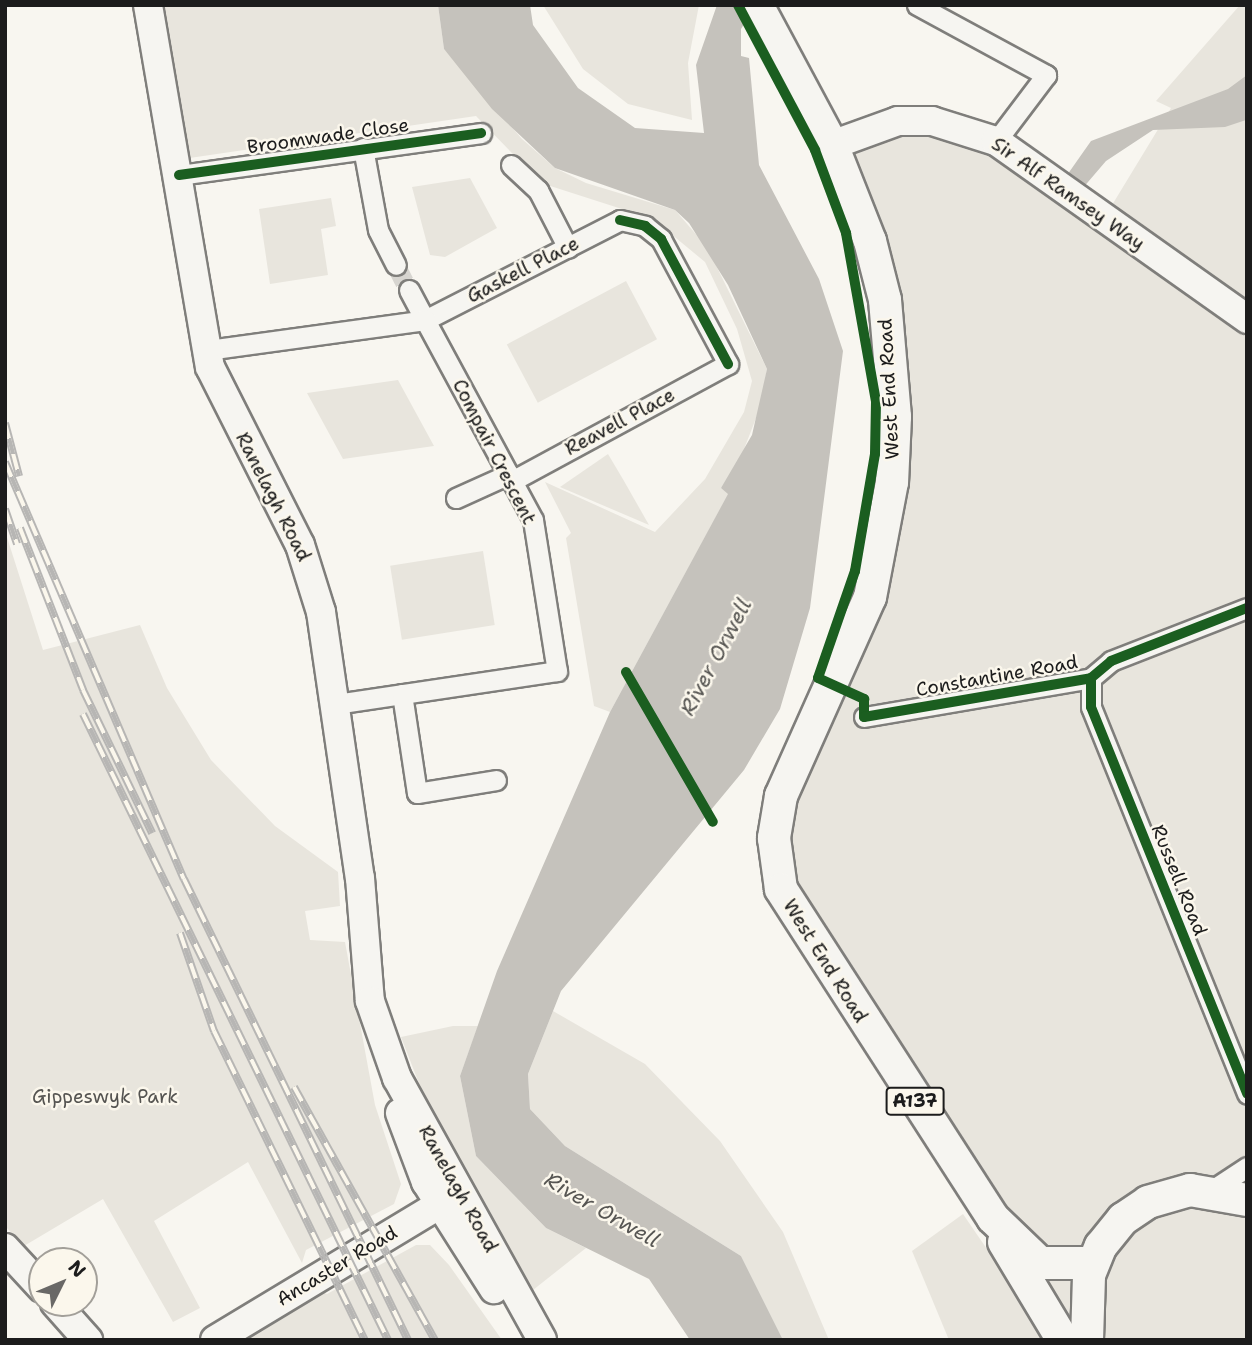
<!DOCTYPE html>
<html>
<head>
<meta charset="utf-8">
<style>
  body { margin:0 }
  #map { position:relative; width:1252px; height:1345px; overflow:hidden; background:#f8f6f0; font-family:"Shantell Sans",sans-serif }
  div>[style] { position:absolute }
  .built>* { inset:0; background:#e8e5dd; transform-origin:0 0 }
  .water>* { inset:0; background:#c5c2bc }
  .street-tunnel>* { height:19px; margin-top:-9.5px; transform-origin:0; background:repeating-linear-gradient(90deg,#d7d5d0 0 19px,transparent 0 29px) }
  .roads { filter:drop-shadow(2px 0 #7f7e7b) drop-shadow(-2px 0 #7f7e7b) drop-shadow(0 2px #7f7e7b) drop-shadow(0 -2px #7f7e7b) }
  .street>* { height:19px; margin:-9.5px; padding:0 9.5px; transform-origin:9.5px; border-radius:9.5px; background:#f6f5f1 }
  .secondary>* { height:28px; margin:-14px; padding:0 14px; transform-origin:14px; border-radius:14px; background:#f6f5f1 }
  .primary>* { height:32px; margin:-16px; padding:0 16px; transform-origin:16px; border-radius:16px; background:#f6f5f1 }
  .rail>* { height:8px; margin-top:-4px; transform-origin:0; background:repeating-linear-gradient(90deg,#fbf7ec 0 16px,#b7b6b4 0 32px); box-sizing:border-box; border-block:2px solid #b7b6b4 }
  .cycleway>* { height:10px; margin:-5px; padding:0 5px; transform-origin:5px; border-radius:5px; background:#1b5e20 }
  span { translate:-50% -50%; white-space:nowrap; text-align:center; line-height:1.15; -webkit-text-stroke:5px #fbf7ec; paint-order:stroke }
  .shield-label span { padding:2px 5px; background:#fbf7ec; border:2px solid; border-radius:5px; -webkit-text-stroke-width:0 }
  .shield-label { font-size:18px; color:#1c1c1c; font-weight:700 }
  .street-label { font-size:19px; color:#1c1c1c }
  .park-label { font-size:19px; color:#555451 }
  .water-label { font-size:21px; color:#575653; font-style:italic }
  .frame { position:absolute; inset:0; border:7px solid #1c1c1c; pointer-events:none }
  .north { position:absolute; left:28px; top:1247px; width:70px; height:70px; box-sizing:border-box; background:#fbf7ec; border:2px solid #a29f99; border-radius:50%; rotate:47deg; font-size:19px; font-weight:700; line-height:28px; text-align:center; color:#1c1c1c }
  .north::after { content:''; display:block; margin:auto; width:24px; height:32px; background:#696866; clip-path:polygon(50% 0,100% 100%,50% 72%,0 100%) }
</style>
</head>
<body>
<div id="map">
  <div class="built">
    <div style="clip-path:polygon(148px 5px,438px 5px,444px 49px,522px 139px,555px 168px,586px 183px,675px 210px,707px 247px,767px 369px,760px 408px,737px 467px,721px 488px,729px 493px,610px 712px,594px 706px,566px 538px,571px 533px,545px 482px,655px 532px,705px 479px,744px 412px,752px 381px,737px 329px,705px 262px,653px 219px,541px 183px,476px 116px,176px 160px)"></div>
    <div style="clip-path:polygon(543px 5px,699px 5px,688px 63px,692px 120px,628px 104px,583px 69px)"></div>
    <div style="clip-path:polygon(1240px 5px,1247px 5px,1247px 306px,1109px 210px,1171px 108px,1156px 101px)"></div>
    <div style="clip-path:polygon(898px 121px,961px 129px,1247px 319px,1247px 1340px,1063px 1340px,838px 985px,774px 838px,864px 614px,892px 355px,832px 145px)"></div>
    <div style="clip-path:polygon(470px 178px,497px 228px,445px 257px,430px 255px,412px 187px)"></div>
    <div style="clip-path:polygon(331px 198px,336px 226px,321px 229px,328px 275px,270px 284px,259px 209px)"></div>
    <div style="left:626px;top:281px;width:66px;height:135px;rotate:62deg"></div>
    <div style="clip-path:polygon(398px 380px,434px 446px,343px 459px,307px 393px)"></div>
    <div style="clip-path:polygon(608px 454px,624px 481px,649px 525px,560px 487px)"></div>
    <div style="clip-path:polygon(5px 531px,43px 650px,140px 625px,167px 688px,211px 760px,275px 826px,338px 872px,340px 906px,305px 911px,310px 940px,345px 942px,375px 1105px,401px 1184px,394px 1204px,306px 1250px,302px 1263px,248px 1162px,154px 1221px,200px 1308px,173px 1322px,103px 1199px,24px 1246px,5px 1226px)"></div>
    <div style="left:483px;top:551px;width:75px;height:94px;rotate:81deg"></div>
    <div style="clip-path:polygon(553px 1011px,645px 1064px,720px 1141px,783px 1232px,829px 1340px,783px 1340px,741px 1256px,565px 1146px,530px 1109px,528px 1074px)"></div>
    <div style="clip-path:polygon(453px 1026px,478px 1026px,460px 1076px,476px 1156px,546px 1228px,586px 1248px,533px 1290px,425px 1099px,401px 1037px)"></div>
    <div style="clip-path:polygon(963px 1214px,1049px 1340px,949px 1340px,912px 1251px)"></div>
    <div style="clip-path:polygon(416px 1245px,430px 1245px,449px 1265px,502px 1340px,232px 1340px,315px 1289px,327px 1294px)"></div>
  </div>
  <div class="water">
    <div style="clip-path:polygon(438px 5px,530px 5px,533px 25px,578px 88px,635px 128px,704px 133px,696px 65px,717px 5px,756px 5px,741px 29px,741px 56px,749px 58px,759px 165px,819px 279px,843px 351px,810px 608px,780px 709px,744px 770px,561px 991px,528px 1074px,530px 1109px,565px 1146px,741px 1256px,783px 1340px,690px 1340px,649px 1279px,546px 1228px,476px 1156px,460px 1076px,497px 971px,610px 712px,728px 494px,721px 488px,752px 435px,767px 369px,728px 285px,689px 223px,675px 210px,555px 168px,492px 109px,444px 49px)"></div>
    <div style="clip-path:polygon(1247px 75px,1246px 120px,1225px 127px,1153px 130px,1106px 161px,1082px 189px,1065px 178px,1091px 141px,1228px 89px)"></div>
  </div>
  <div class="street-tunnel">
    <div style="left:396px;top:265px;width:28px;rotate:63deg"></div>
  </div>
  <div class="roads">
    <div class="street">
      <div style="left:917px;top:5px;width:147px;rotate:28.5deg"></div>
      <div style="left:1046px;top:75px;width:83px;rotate:127.1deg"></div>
      <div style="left:363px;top:148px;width:83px;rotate:79.6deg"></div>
      <div style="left:378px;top:230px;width:39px;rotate:63deg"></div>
      <div style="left:511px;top:165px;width:37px;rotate:43deg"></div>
      <div style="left:538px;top:190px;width:65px;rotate:62.7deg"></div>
      <div style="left:179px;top:175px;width:305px;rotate:-7.9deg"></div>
      <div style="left:409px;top:290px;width:34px;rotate:62deg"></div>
      <div style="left:425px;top:320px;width:219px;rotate:-27.1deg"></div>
      <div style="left:620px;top:220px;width:26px;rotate:13deg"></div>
      <div style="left:645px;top:226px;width:21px;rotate:39deg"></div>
      <div style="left:661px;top:239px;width:142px;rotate:61.8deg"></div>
      <div style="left:728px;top:364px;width:246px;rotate:151.6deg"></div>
      <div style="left:207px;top:350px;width:220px;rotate:-7.8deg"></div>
      <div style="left:425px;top:320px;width:227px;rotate:61.6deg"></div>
      <div style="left:533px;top:520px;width:153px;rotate:81deg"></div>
      <div style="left:557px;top:671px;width:222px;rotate:171.5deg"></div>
      <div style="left:456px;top:498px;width:58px;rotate:-24.4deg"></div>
      <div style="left:1091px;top:678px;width:29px;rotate:90deg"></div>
      <div style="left:1091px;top:707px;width:417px;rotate:68deg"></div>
      <div style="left:402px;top:694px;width:100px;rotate:81.4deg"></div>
      <div style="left:417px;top:793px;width:80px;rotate:-9.3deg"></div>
      <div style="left:864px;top:717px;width:230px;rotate:-9.7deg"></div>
      <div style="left:1091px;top:678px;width:26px;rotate:-40deg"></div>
      <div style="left:1111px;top:661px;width:146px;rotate:-21.3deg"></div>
      <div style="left:1212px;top:1190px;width:42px;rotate:-33.3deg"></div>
    </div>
    <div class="secondary">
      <div style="left:148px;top:5px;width:367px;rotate:80.3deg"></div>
      <div style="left:210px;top:367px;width:199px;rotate:63.2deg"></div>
      <div style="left:300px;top:545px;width:70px;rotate:72.6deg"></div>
      <div style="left:321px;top:612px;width:269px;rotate:81.7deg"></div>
      <div style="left:360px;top:878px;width:123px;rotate:85.4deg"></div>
      <div style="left:370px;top:1001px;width:82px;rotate:70.7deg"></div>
      <div style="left:397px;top:1078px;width:299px;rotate:61deg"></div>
      <div style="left:832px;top:145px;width:70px;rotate:-20deg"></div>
      <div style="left:898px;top:121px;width:34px"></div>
      <div style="left:932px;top:121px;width:67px;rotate:17.4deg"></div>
      <div style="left:996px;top:141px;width:308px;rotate:35.3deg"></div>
      <div style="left:400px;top:1113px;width:74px;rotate:69.4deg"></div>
      <div style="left:426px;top:1182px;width:127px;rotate:57.6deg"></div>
      <div style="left:5px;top:1248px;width:54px;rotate:47.2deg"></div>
      <div style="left:55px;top:1303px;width:50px;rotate:48.3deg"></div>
      <div style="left:215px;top:1340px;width:280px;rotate:-31.1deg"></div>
    </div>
    <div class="primary">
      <div style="left:757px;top:5px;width:159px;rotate:61.8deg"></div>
      <div style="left:832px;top:145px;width:103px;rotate:68.4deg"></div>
      <div style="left:870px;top:241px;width:61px;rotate:75.7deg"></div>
      <div style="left:885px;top:300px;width:117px;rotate:85.1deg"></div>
      <div style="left:895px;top:417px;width:65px;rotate:92.6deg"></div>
      <div style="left:892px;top:482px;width:117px;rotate:100.8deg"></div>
      <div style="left:870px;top:597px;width:218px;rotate:114.1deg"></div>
      <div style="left:781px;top:796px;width:43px;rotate:99.5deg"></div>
      <div style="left:774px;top:838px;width:51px;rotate:82.2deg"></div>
      <div style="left:781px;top:889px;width:391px;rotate:57.2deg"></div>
      <div style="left:993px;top:1218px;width:65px;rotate:43.8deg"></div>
      <div style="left:1040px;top:1263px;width:53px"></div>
      <div style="left:1004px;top:1242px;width:114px;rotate:59deg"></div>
      <div style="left:1087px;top:1340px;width:65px;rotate:-88.2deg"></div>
      <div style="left:1089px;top:1275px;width:31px;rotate:-68deg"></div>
      <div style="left:1101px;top:1246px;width:35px;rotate:-51deg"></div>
      <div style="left:1123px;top:1219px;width:30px;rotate:-34deg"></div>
      <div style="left:1148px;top:1202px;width:44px;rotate:-15.9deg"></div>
      <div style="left:1190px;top:1190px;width:58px;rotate:10deg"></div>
    </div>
  </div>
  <div class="rail">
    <div style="left:5px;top:423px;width:55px;rotate:75.2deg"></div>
    <div style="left:5px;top:462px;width:454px;rotate:66.8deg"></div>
    <div style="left:184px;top:879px;width:513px;rotate:64.08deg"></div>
    <div style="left:5px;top:509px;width:37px;rotate:71deg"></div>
    <div style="left:20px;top:528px;width:174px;rotate:68.7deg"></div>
    <div style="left:83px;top:690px;width:159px;rotate:64.2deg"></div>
    <div style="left:83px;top:714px;width:696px;rotate:64.02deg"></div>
    <div style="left:180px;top:933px;width:104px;rotate:70.9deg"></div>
    <div style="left:214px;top:1031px;width:344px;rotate:64deg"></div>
    <div style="left:294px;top:1087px;width:290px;rotate:60.9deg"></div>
  </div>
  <div class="cycleway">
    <div style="left:738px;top:5px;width:164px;rotate:62deg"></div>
    <div style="left:815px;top:150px;width:89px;rotate:69.5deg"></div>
    <div style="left:846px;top:233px;width:172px;rotate:79.9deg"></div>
    <div style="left:876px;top:402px;width:52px;rotate:91.1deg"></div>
    <div style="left:875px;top:454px;width:119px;rotate:99.7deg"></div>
    <div style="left:855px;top:571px;width:113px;rotate:109.1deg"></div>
    <div style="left:818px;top:678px;width:51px;rotate:24.5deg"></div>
    <div style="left:864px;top:699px;width:18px;rotate:90deg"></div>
    <div style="left:864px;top:717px;width:230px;rotate:-9.7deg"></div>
    <div style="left:1091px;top:678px;width:26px;rotate:-40deg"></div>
    <div style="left:1111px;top:661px;width:146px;rotate:-21.3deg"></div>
    <div style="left:179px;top:175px;width:305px;rotate:-7.9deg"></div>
    <div style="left:620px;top:220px;width:26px;rotate:13deg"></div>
    <div style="left:645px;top:226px;width:21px;rotate:39deg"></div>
    <div style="left:661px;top:239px;width:142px;rotate:61.8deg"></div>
    <div style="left:626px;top:672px;width:173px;rotate:59.9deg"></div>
    <div style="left:1091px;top:678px;width:29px;rotate:90deg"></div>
    <div style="left:1091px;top:707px;width:417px;rotate:68deg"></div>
  </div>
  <div class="shield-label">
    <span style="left:915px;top:1101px">A137</span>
  </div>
  <div class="street-label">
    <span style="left:328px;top:136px;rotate:-8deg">Broomwade Close</span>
    <span style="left:1068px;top:194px;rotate:35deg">Sir Alf Ramsey Way</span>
    <span style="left:523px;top:270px;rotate:-27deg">Gaskell Place</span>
    <span style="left:889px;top:389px;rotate:-93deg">West End Road</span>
    <span style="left:620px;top:422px;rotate:-28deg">Reavell Place</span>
    <span style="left:494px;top:452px;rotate:63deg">Compair Crescent</span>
    <span style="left:273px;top:497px;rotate:63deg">Ranelagh Road</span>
    <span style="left:997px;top:676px;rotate:-10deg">Constantine Road</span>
    <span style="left:1179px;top:880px;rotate:68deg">Russell Road</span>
    <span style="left:825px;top:961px;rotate:58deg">West End Road</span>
    <span style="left:458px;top:1189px;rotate:61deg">Ranelagh Road</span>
    <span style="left:337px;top:1266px;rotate:-31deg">Ancaster Road</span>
  </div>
  <div class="park-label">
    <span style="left:105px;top:1097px">Gippeswyk Park</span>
  </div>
  <div class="water-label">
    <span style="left:716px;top:657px;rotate:-62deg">River Orwell</span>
    <span style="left:602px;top:1210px;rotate:30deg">River Orwell</span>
  </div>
  <div class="frame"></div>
  <div class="north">N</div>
</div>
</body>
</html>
